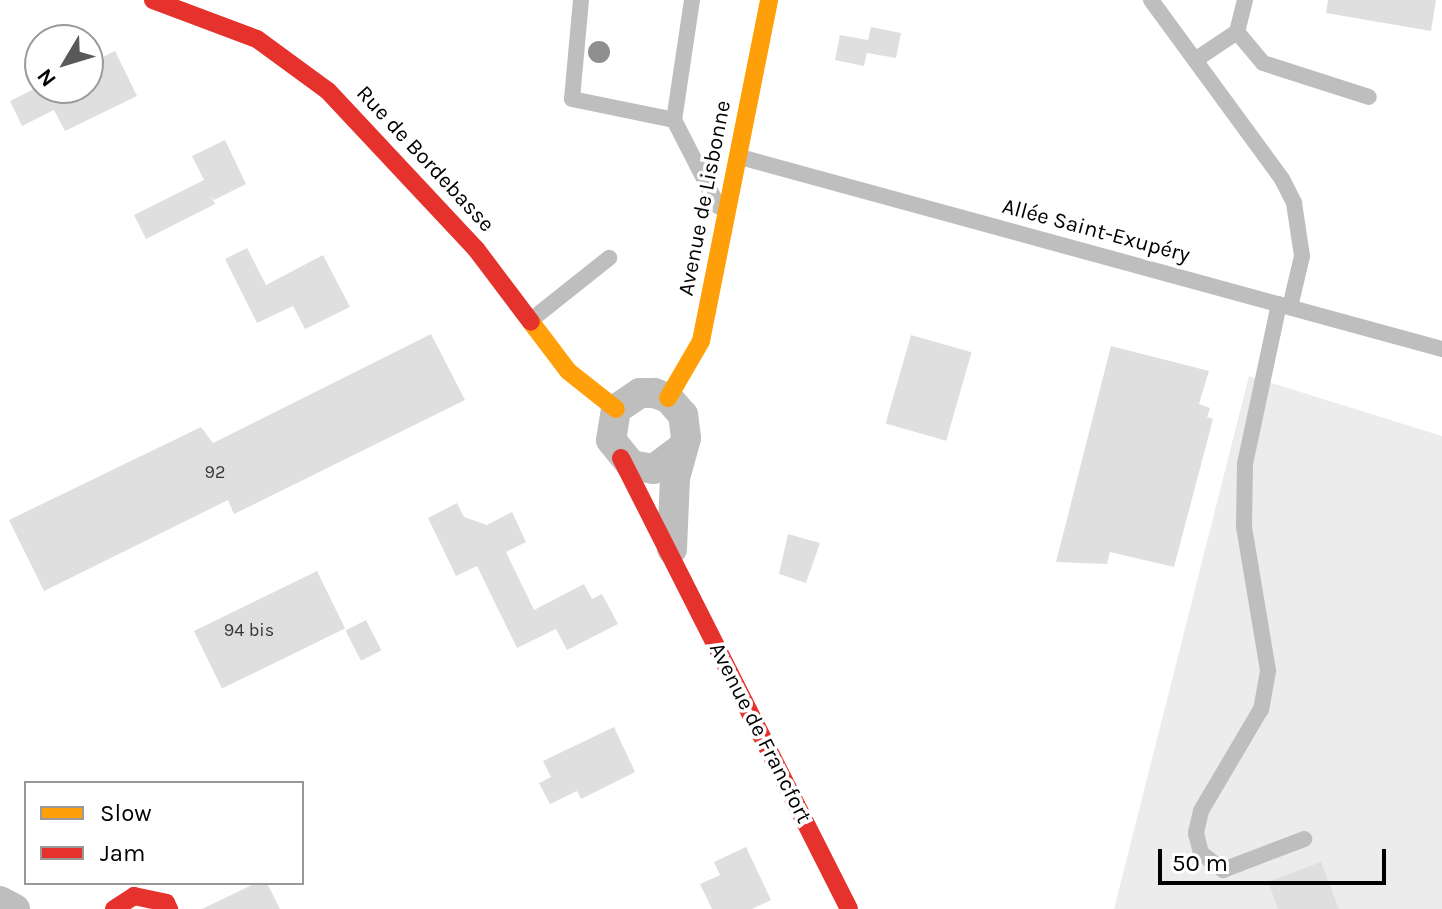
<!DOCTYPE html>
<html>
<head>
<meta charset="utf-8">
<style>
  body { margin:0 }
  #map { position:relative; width:1442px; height:909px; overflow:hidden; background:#fff; font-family:Karla,sans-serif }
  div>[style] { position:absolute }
  .green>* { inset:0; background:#ececec }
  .building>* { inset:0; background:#dfdfdf; transform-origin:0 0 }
  .lane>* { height:16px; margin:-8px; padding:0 8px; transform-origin:8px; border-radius:8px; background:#bebebe }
  .street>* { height:30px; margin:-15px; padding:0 15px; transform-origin:15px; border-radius:15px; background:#bebebe }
  .slow>* { height:18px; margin:-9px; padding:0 9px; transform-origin:9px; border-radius:9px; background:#ff9f0a }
  .jam>* { height:18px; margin:-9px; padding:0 9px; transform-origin:9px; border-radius:9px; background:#e5322d }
  .trees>* { width:22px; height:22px; margin:-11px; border-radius:50%; background:#8f8f8f }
  span { translate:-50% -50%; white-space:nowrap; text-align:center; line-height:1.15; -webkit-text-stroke:7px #fff; paint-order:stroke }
  .number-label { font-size:18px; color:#383838 }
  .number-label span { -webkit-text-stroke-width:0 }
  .street-label { font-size:22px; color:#000 }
  .legend { position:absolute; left:24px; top:781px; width:280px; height:104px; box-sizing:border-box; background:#fff; border:2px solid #999; margin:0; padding:10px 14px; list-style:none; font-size:24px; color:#000 }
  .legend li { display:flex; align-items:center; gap:16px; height:40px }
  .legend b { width:40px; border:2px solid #999 }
  .north { position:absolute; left:24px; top:24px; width:80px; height:80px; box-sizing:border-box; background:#fff; border:2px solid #999; border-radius:50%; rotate:232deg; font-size:22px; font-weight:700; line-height:32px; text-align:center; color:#000 }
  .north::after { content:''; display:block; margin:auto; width:28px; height:36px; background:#595959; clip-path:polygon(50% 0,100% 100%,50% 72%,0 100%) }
  .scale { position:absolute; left:1158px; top:849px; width:228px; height:36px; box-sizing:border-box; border:4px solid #000; border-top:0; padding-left:10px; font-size:24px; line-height:28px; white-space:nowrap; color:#000; -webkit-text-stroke:6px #fff; paint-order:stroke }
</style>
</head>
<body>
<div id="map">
  <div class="green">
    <div style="clip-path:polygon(1249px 376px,1442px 436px,1442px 909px,1114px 909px)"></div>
  </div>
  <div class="building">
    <div style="clip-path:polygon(1328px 0,1436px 0,1431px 31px,1326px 13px)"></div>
    <div style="clip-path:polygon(871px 27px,901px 33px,896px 58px,867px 53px,864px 66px,835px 60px,840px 35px,868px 40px)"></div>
    <div style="clip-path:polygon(115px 51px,137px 96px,65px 131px,54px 110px,22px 126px,10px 101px,36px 88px,88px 88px,88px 64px)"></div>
    <div style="clip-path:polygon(225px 140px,246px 184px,214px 200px,210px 194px,215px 204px,146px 239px,134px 215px,204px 180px,192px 156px)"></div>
    <div style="clip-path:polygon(247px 248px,266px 285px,323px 255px,350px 307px,305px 329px,293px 306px,257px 323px,225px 259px)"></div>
    <div style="clip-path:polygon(431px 334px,465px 400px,234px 514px,228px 500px,44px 591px,9px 520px,201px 427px,213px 443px)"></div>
    <div style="left:911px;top:335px;width:63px;height:92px;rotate:16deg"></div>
    <div style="clip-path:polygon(1111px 346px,1209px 371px,1199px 404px,1210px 408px,1207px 417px,1213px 419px,1174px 567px,1110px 552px,1107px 564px,1056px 562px)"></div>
    <div style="clip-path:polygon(457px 503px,464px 517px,487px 525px,512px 512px,526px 542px,506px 552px,534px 610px,584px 584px,592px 599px,602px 594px,618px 624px,567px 650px,556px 629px,517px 648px,477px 566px,456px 576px,428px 518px)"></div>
    <div style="clip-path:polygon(788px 534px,820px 543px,806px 583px,779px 574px)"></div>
    <div style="left:317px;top:571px;width:64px;height:137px;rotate:64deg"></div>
    <div style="left:366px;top:620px;width:34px;height:23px;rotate:63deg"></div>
    <div style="clip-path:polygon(614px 727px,635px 772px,581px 799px,577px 791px,550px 804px,539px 783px,551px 777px,543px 761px)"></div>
    <div style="clip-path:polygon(746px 847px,771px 900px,752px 909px,712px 909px,700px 884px,720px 875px,714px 862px)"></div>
    <div style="clip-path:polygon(1321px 862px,1339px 909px,1278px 909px,1268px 882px)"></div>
    <div style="clip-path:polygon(256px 883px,267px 883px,280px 909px,202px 909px)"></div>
  </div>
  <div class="lane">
    <div style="left:581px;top:0;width:99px;rotate:95.2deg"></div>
    <div style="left:572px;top:99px;width:104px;rotate:11.6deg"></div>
    <div style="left:692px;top:0;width:121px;rotate:98.5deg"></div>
    <div style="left:674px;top:120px;width:97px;rotate:62.9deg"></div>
    <div style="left:1151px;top:0;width:222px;rotate:53.8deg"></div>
    <div style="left:1282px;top:179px;width:27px;rotate:63deg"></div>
    <div style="left:1294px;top:203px;width:54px;rotate:81.4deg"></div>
    <div style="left:1302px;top:256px;width:52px;rotate:103.2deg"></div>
    <div style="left:1245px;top:0;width:33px;rotate:104deg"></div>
    <div style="left:1237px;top:32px;width:40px;rotate:50deg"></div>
    <div style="left:1263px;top:63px;width:111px;rotate:17.8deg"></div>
    <div style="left:1195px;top:60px;width:50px;rotate:-33.7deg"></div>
    <div style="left:740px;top:157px;width:728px;rotate:15.3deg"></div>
    <div style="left:1279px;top:304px;width:164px;rotate:102deg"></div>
    <div style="left:1245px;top:464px;width:63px;rotate:90.9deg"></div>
    <div style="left:1244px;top:527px;width:146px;rotate:80.5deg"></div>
    <div style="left:1268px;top:671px;width:39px;rotate:100deg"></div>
    <div style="left:1261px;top:709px;width:118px;rotate:120.5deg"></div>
    <div style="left:1201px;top:811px;width:23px;rotate:103deg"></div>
    <div style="left:1196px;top:833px;width:21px;rotate:76deg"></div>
    <div style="left:1201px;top:853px;width:28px;rotate:38deg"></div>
    <div style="left:1223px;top:870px;width:87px;rotate:-20.9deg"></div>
    <div style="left:531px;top:320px;width:100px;rotate:-38.5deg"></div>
  </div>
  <div class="street">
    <div style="left:672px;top:549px;width:71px;rotate:-87.6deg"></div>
    <div style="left:675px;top:478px;width:41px;rotate:-74.6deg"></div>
    <div style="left:686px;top:438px;width:23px;rotate:-97deg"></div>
    <div style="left:683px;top:415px;width:23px;rotate:-131deg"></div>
    <div style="left:668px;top:398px;width:15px;rotate:-160deg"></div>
    <div style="left:654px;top:393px;width:14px;rotate:180deg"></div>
    <div style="left:640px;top:393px;width:29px;rotate:146deg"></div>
    <div style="left:616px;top:409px;width:31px;rotate:99deg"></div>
    <div style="left:611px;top:440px;width:32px;rotate:51deg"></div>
    <div style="left:631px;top:465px;width:23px;rotate:10deg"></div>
    <div style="left:654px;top:469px;width:35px;rotate:-37deg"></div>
    <div style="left:0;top:901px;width:17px;rotate:28deg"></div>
  </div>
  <div class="slow">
    <div style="left:531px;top:322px;width:61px;rotate:52.9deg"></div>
    <div style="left:568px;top:371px;width:61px;rotate:38.4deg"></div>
    <div style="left:668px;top:398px;width:66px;rotate:-59.9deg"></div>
    <div style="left:701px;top:341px;width:348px;rotate:-78.7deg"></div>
  </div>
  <div class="jam">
    <div style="left:153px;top:0;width:111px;rotate:20.6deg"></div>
    <div style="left:257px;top:39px;width:88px;rotate:36.2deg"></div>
    <div style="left:328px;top:91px;width:216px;rotate:46.9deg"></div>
    <div style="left:476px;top:249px;width:91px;rotate:53deg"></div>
    <div style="left:621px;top:458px;width:505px;rotate:63.18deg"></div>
    <div style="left:114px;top:909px;width:24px;rotate:-33deg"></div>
    <div style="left:134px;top:896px;width:33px;rotate:12deg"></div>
    <div style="left:166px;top:903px;width:7px;rotate:63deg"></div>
  </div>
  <div class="trees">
    <div style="left:599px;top:52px"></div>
  </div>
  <div class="number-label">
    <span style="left:215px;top:472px">92</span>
    <span style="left:249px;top:630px">94 bis</span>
  </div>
  <div class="street-label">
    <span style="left:425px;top:159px;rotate:47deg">Rue de Bordebasse</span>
    <span style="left:705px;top:198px;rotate:-79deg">Avenue de Lisbonne</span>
    <span style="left:1096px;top:231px;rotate:15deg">Allée Saint-Exupéry</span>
    <span style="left:760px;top:733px;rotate:63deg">Avenue de Francfort</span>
  </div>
  <ul class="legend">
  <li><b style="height:10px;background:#ff9f0a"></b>Slow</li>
  <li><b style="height:10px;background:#e5322d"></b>Jam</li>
  </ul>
  <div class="north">N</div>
  <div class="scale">50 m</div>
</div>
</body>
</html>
